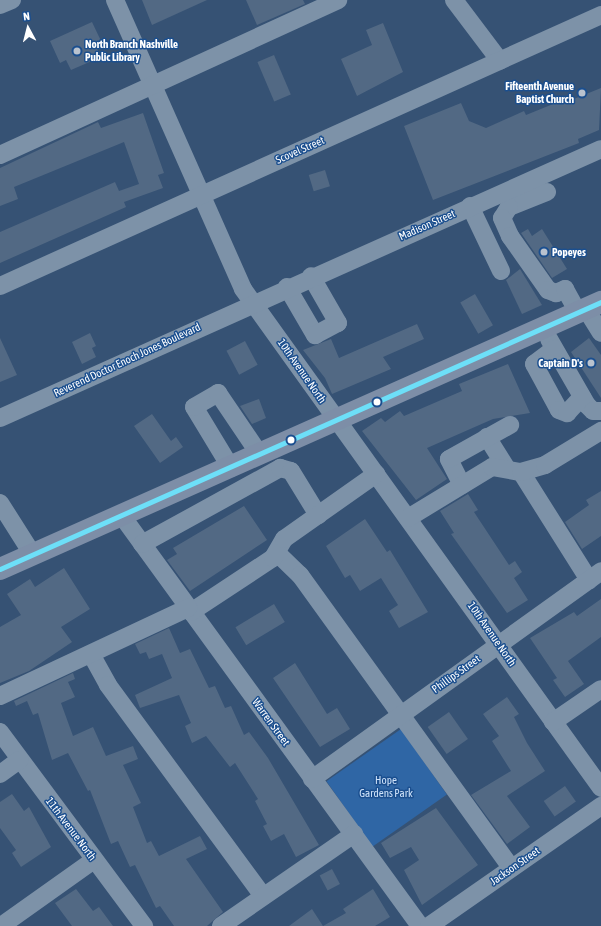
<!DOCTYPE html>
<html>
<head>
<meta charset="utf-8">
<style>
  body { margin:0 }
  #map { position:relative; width:601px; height:926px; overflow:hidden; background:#365274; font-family:"Asap Condensed",sans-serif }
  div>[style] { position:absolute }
  .green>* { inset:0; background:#2f66a5; transform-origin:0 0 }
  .building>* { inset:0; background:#526984; transform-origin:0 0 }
  .minor>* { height:18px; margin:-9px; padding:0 9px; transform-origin:9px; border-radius:9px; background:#7d92a8 }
  .major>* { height:22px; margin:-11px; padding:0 11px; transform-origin:11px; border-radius:11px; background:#7d8ea7 }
  .bus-1>* { height:5px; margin:-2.5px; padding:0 2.5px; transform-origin:2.5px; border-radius:2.5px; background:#6ddff8 }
  .dots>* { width:11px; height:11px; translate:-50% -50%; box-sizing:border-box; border:2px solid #1b4f8f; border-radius:50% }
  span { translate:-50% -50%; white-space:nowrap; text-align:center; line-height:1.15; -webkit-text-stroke:3px #1b4f8f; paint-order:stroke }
  .poi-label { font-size:11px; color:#fff; font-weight:700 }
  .left { translate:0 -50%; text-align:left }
  .right { translate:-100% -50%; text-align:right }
  .street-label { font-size:11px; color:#fff }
  .park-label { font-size:11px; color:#cfe3fa }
  .north { position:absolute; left:8px; top:8px; width:40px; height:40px; -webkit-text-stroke:3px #1b4f8f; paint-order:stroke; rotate:353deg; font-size:11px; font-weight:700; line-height:16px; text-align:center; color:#fff }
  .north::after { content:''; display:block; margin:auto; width:14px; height:18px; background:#fff; clip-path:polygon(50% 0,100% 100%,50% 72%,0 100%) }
</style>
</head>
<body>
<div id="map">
  <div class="green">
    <div style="left:401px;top:729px;width:80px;height:91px;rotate:55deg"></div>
  </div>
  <div class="building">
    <div style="clip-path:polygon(142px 0,207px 0,152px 25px)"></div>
    <div style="clip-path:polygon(246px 0,303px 0,305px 4px,257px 25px)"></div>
    <div style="clip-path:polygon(92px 22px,102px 43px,96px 46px,101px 57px,71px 70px,66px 60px,60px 63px,50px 41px)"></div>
    <div style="clip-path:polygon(383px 23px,403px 72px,357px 96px,341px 59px,372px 45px,366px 30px)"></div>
    <div style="left:274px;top:55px;width:43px;height:18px;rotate:67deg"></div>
    <div style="clip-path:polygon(601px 88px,599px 130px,578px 139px,579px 143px,433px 200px,404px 126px,461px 103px,469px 121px,486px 128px,524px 111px,526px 115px,563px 100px,564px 103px)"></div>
    <div style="clip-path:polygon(143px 113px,164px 173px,158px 175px,163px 188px,124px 202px,126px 207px,0 263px,0 232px,115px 182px,119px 191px,139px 184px,124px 142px,14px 187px,18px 199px,0 206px,0 168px,98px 122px,101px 128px)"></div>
    <div style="left:325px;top:170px;width:17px;height:17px;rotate:73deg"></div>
    <div style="clip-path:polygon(528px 229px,532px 236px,542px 229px,567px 269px,552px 278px,521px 233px)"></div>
    <div style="clip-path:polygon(520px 269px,542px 305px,522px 314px,506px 280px)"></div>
    <div style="left:475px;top:294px;width:36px;height:17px;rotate:60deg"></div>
    <div style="clip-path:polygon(417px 324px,424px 339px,383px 357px,391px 369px,332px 394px,325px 378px,303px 350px,331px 339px,339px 358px)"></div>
    <div style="clip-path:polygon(90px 333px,96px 346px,92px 348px,96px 357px,82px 364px,72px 342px)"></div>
    <div style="clip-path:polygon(0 338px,17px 375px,0 382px)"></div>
    <div style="clip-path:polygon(589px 338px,601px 355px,601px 398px,571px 352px)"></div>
    <div style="left:245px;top:341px;width:27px;height:21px;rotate:62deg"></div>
    <div style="clip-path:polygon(508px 364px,530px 413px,493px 419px,427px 448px,447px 479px,416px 500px,362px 431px,381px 418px,385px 422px,400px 411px,404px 416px,462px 391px,459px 384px)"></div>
    <div style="clip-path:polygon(259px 399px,266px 418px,252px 424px,240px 406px)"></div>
    <div style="clip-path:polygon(152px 414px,171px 441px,176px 437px,183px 447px,160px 463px,134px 426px)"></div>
    <div style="clip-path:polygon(601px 491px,601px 536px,582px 549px,565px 522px,589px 505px,586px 500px)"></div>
    <div style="clip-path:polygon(468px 494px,478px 510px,474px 512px,509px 565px,515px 561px,522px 572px,514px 578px,528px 600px,507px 613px,451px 534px,454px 533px,440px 511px)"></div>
    <div style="clip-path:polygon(244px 506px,267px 540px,190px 591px,167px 560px,177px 554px,173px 548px)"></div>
    <div style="clip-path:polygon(365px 519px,387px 552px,390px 550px,428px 612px,399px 628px,389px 611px,398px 605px,381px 578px,360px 591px,350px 575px,345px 578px,326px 546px)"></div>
    <div style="clip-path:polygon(64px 568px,90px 609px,61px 627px,72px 642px,29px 671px,0 683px,0 627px,21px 615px,7px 594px,30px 579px,35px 587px)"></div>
    <div style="clip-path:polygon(601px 599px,601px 637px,568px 661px,584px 684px,565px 697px,553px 680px,557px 678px,530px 638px,574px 612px,577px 616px)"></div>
    <div style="left:274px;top:604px;width:21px;height:45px;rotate:59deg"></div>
    <div style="clip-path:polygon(169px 628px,180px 653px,190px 649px,209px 688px,215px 686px,225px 708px,231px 706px,244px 735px,249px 732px,268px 758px,319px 845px,296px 857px,284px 834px,271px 841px,263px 826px,267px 824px,255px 801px,258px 799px,235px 763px,230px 767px,206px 736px,192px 743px,185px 726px,191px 723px,179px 695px,140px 708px,135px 695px,172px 678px,162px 654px,149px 659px,146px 652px,140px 654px,135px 644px)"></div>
    <div style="clip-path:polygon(295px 663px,327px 714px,337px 708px,350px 729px,320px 747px,273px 678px)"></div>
    <div style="clip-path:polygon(73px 673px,75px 679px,68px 682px,75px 697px,61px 703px,73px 736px,93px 727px,106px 756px,133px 746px,138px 759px,123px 765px,141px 803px,133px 807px,147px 843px,151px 841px,159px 856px,200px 836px,207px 849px,186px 859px,223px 912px,207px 926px,174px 926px,160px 906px,156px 908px,135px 865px,130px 867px,118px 841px,111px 844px,90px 790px,88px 791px,68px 753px,52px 760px,38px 713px,33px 715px,27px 701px,16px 706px,14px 701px)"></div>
    <div style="clip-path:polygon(507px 697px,519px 714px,514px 717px,527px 743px,545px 771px,507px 796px,530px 827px,507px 844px,471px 795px,511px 771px,492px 741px,499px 736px,483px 714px)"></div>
    <div style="left:449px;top:712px;width:33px;height:26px;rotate:55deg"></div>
    <div style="left:565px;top:786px;width:19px;height:26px;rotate:55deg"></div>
    <div style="clip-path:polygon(12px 794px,24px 811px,29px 807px,51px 847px,21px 867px,12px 853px,16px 850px,0 828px,0 802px)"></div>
    <div style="clip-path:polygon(436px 808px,478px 865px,422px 905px,404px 870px,419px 860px,411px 847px,390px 858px,381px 843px)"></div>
    <div style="left:332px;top:869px;width:17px;height:14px;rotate:62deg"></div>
    <div style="clip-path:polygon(76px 889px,93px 911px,99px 907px,113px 926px,72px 926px,55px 903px)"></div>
    <div style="clip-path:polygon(373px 889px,390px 917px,375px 926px,289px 926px,312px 909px,323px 926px,346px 913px,343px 909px)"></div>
  </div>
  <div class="minor">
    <div style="left:115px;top:0;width:316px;rotate:66.1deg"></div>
    <div style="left:243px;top:289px;width:614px;rotate:54.34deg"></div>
    <div style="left:454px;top:0;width:76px;rotate:53deg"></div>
    <div style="left:0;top:5px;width:13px;rotate:-23deg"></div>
    <div style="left:0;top:155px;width:372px;rotate:-24.6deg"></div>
    <div style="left:547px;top:192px;width:41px;rotate:158.5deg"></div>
    <div style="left:509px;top:207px;width:13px;rotate:122deg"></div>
    <div style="left:502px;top:218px;width:20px;rotate:66deg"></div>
    <div style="left:510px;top:236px;width:66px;rotate:54.9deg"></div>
    <div style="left:548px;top:290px;width:9px;rotate:21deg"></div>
    <div style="left:556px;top:293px;width:10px;rotate:-24deg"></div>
    <div style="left:565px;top:289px;width:26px;rotate:61deg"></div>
    <div style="left:470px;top:206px;width:72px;rotate:64.5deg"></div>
    <div style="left:0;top:286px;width:659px;rotate:-24.27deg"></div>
    <div style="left:287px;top:287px;width:56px;rotate:59.7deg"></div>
    <div style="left:315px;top:335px;width:26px;rotate:-28deg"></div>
    <div style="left:338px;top:323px;width:54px;rotate:-119.9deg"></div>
    <div style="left:586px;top:309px;width:28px;rotate:58deg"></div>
    <div style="left:549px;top:339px;width:76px;rotate:60.1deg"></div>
    <div style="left:587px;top:405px;width:8px;rotate:45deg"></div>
    <div style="left:593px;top:411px;width:8px"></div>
    <div style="left:554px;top:349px;width:25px;rotate:143deg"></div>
    <div style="left:534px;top:364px;width:52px;rotate:61.5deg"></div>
    <div style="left:559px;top:410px;width:9px;rotate:21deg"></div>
    <div style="left:567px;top:413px;width:22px;rotate:-47deg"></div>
    <div style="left:0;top:418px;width:658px;rotate:-24.11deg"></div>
    <div style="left:487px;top:437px;width:36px;rotate:58deg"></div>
    <div style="left:231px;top:468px;width:71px;rotate:-121.2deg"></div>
    <div style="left:194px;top:407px;width:28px;rotate:-30deg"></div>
    <div style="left:218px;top:393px;width:75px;rotate:55.9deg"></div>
    <div style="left:521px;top:472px;width:128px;rotate:57.8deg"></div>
    <div style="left:462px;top:485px;width:29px;rotate:-117deg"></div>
    <div style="left:449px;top:459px;width:70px;rotate:-29.1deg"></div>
    <div style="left:0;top:503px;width:62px;rotate:57.6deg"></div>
    <div style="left:122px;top:516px;width:507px;rotate:53.99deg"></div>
    <div style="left:408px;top:518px;width:98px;rotate:-31.3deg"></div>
    <div style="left:492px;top:467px;width:29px;rotate:10deg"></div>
    <div style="left:521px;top:472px;width:25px;rotate:-16deg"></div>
    <div style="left:545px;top:465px;width:66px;rotate:-31.3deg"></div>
    <div style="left:142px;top:544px;width:158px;rotate:-28.8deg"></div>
    <div style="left:280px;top:468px;width:11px;rotate:15deg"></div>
    <div style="left:291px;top:471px;width:52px;rotate:58.5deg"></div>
    <div style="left:277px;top:553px;width:32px;rotate:44deg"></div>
    <div style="left:300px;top:575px;width:361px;rotate:54.2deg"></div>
    <div style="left:191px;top:612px;width:98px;rotate:-33.4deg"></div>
    <div style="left:273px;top:558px;width:22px;rotate:-60deg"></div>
    <div style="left:284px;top:539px;width:113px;rotate:-35.2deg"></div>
    <div style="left:91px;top:654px;width:35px;rotate:61deg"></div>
    <div style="left:108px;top:685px;width:262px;rotate:53.7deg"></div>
    <div style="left:0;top:696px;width:208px;rotate:-25.1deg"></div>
    <div style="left:553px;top:722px;width:58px;rotate:-34.5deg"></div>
    <div style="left:0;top:732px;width:242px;rotate:53.4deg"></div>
    <div style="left:0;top:774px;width:24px;rotate:-36deg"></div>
    <div style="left:312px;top:779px;width:356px;rotate:-35.7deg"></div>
    <div style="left:1px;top:926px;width:114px;rotate:-35.4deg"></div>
    <div style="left:221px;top:926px;width:162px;rotate:-34.7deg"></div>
    <div style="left:429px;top:926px;width:210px;rotate:-34.9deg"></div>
  </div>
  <div class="major">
    <div style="left:0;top:569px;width:658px;rotate:-23.95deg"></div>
  </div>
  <div class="bus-1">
    <div style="left:0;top:569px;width:658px;rotate:-23.95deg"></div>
  </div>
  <div class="dots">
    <div style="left:77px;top:51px;background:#b9c2ce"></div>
    <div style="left:582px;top:93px;background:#b9c2ce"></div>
    <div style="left:544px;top:252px;background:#b9c2ce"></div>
    <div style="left:591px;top:363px;background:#b9c2ce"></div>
    <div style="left:377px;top:402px;background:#fff"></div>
    <div style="left:291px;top:440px;background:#fff"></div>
  </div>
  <div class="poi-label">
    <span class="left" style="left:85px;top:51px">North Branch Nashville<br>Public Library</span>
    <span class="right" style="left:574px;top:93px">Fifteenth Avenue<br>Baptist Church</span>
    <span class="left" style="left:552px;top:252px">Popeyes</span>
    <span class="right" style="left:583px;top:363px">Captain D's</span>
  </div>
  <div class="street-label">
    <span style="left:300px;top:150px;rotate:-24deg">Scovel Street</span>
    <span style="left:427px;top:225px;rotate:-24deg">Madison Street</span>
    <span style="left:127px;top:360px;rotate:-25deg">Reverend Doctor Enoch Jones Boulevard</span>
    <span style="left:302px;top:371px;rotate:55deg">10th Avenue North</span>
    <span style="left:492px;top:634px;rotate:55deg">10th Avenue North</span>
    <span style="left:456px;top:674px;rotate:-36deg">Phillips Street</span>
    <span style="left:271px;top:722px;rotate:54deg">Warren Street</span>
    <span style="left:71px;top:829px;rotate:53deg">11th Avenue North</span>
    <span style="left:515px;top:866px;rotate:-35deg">Jackson Street</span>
  </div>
  <div class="park-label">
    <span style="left:386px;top:787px">Hope<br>Gardens Park</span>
  </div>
  <div class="north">N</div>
</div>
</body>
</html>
